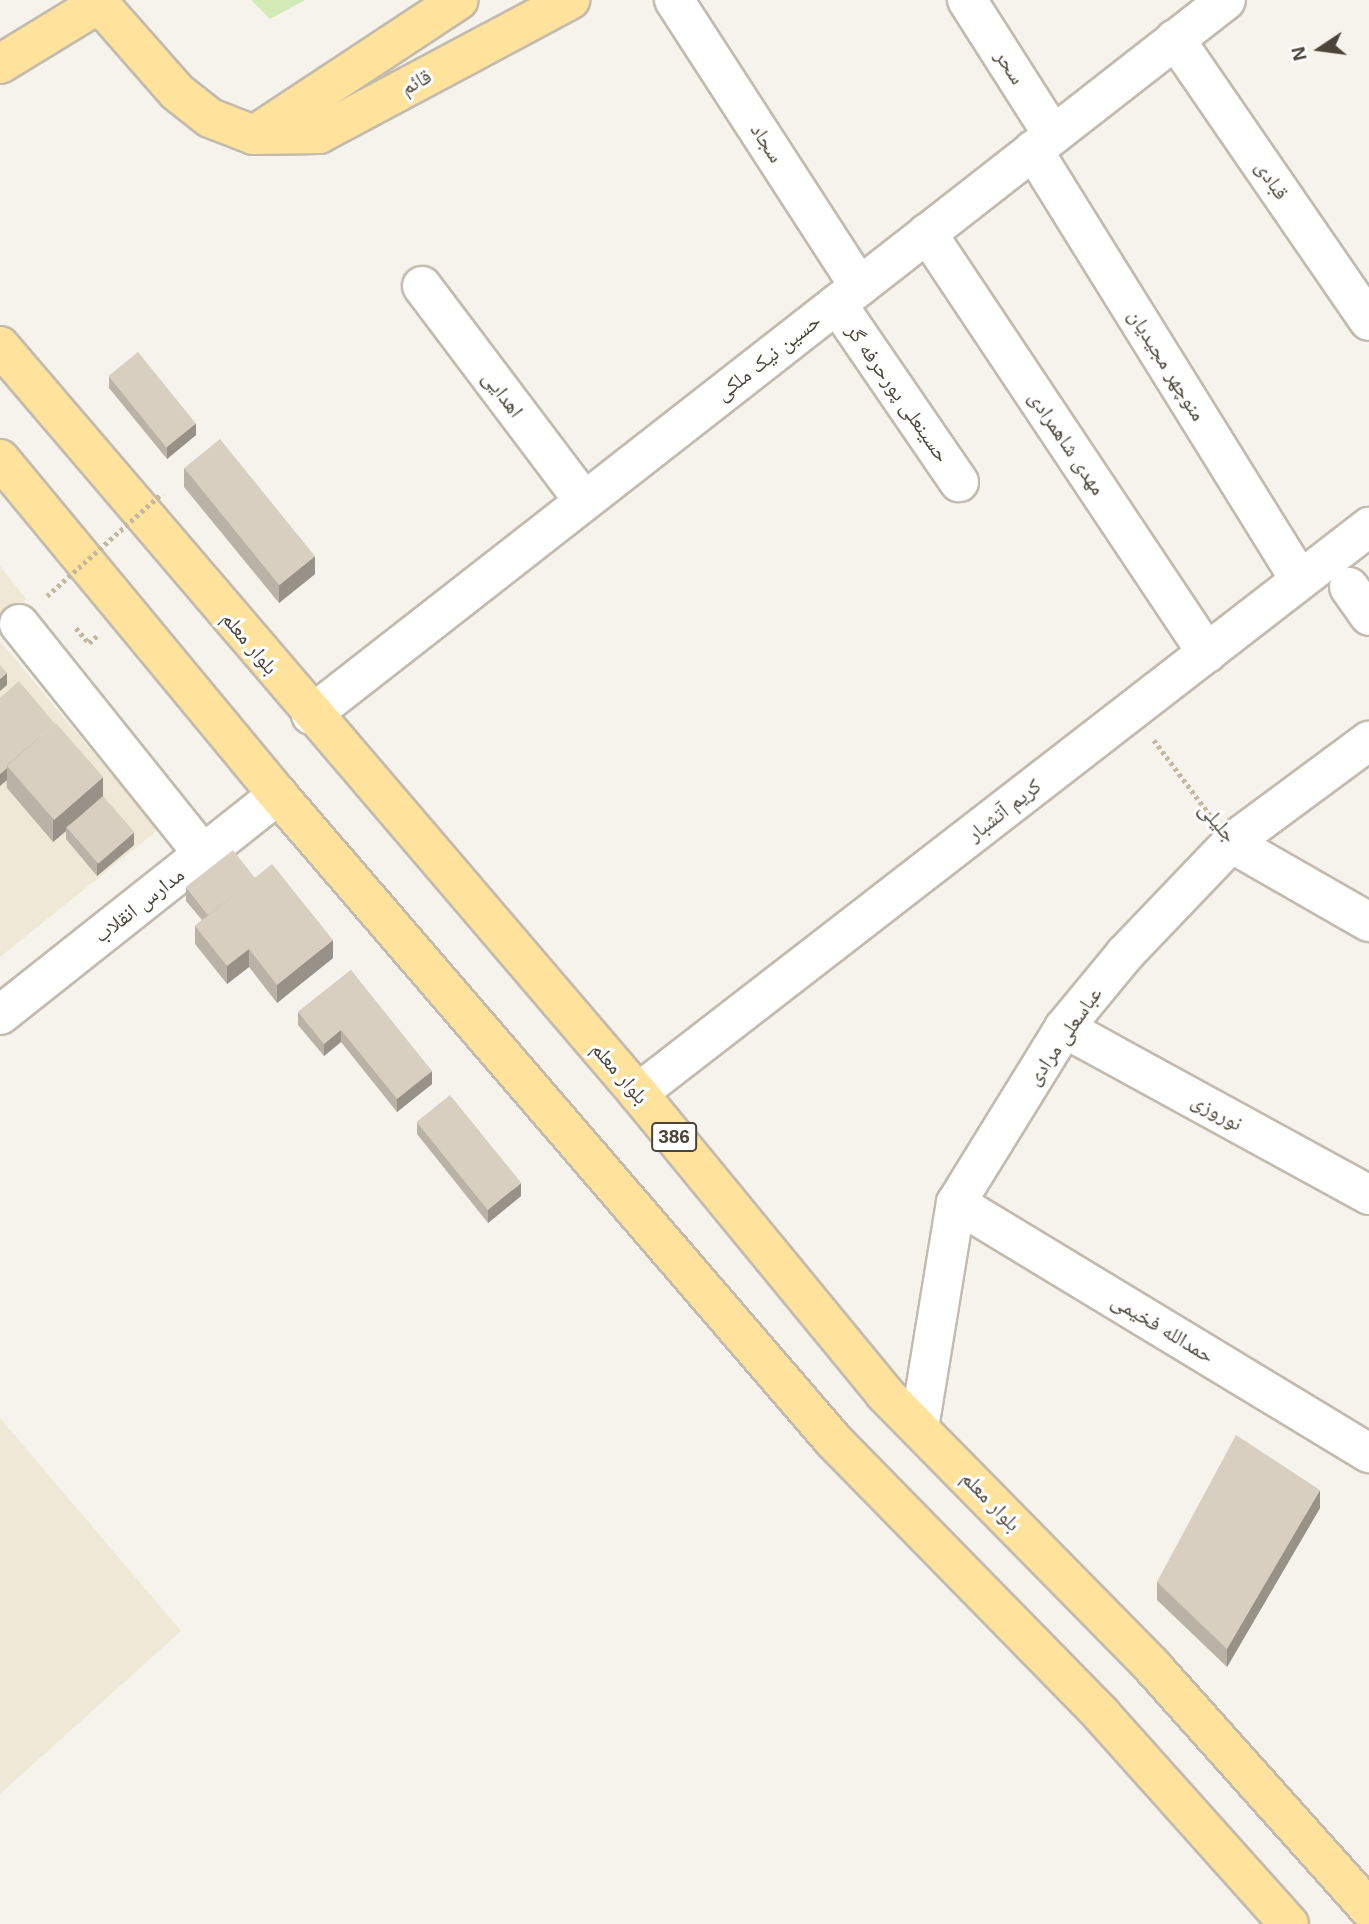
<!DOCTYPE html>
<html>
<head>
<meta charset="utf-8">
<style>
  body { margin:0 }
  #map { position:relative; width:1369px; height:1924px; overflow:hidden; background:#f6f3ec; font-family:Helvetica,"Noto Naskh Arabic",sans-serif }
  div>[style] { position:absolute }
  .education>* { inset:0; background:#efe8d6 }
  .green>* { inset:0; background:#d2eab5 }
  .path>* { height:4.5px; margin-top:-2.25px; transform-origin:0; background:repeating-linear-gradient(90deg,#c4b79f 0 3.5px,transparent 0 7px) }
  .roads { filter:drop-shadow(2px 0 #c2bbae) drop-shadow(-2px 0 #c2bbae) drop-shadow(0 2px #c2bbae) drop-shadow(0 -2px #c2bbae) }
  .minor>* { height:38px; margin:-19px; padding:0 19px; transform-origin:19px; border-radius:19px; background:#fff }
  .major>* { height:38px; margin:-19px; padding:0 19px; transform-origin:19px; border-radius:19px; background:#ffe39c }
  .path-bridge>* { height:4.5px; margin-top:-2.25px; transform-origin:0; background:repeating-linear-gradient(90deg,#c4b79f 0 3.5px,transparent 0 7px) }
  .wall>* { inset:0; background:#bab2a6 }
  .shaded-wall>* { inset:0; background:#979187 }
  .building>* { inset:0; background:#d8cfc1; transform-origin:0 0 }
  span { translate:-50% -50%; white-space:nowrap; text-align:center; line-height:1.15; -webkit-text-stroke:6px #fff; paint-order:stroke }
  .shield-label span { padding:2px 5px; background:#fff; border:2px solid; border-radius:5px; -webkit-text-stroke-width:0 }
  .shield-label { font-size:19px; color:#4b4439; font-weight:700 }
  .street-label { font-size:21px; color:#4b4439 }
  .north { position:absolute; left:1285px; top:14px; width:70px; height:70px; -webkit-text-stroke:5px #fff; paint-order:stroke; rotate:257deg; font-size:19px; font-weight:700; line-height:28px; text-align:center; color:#4b4439 }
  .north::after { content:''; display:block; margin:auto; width:24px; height:32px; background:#4b4439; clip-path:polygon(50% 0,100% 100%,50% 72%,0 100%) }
</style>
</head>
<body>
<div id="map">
  <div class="education">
    <div style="clip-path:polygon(0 566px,26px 599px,0 626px)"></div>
    <div style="clip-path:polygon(0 641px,158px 830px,0 957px)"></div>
    <div style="clip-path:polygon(0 1418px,181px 1631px,0 1794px)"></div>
  </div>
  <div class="green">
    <div style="clip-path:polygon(251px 0,305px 0,270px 19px)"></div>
  </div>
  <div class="path">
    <div style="left:76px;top:628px;width:20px;rotate:49deg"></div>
    <div style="left:89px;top:643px;width:13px;rotate:-42deg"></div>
    <div style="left:1154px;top:740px;width:94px;rotate:53.3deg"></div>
  </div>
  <div class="roads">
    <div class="minor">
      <div style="left:674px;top:0;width:341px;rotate:57.1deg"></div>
      <div style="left:967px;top:0;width:160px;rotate:57.5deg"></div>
      <div style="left:1175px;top:39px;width:342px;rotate:55.5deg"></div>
      <div style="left:1033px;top:150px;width:506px;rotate:58.16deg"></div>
      <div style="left:927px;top:233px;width:505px;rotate:56.31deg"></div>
      <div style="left:422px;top:286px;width:269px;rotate:53deg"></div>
      <div style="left:837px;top:304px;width:216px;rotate:55.6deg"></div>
      <div style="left:1349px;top:587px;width:35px;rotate:55deg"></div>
      <div style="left:19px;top:624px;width:295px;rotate:51.3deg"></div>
      <div style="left:311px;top:715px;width:1161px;rotate:-38deg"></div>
      <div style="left:1231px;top:843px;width:159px;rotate:29.8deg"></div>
      <div style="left:0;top:1015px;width:355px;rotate:-38.4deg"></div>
      <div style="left:1064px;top:1028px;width:348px;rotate:28.7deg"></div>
      <div style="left:638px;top:1093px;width:925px;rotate:-37.75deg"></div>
      <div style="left:956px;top:1203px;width:483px;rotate:31.2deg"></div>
      <div style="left:919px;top:1428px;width:228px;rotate:-80.7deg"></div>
      <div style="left:956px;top:1203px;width:206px;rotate:-58.3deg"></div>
      <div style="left:1064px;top:1028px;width:96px;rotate:-50.5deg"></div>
      <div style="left:1125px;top:954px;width:153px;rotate:-46.3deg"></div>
      <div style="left:1231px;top:843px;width:172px;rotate:-36.5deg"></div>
    </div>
    <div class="major">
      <div style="left:0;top:64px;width:105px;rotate:-31.4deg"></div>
      <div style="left:90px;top:9px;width:15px;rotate:4deg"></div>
      <div style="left:105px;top:10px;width:109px;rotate:48.7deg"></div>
      <div style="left:177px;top:92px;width:42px;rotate:38.2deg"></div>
      <div style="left:210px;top:118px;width:47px;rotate:21.1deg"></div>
      <div style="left:254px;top:135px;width:65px;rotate:-0.9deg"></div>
      <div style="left:319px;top:134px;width:285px;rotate:-28.1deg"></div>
      <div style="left:254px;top:135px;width:245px;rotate:-33.4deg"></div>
      <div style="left:0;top:346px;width:982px;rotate:49.5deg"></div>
      <div style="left:638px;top:1093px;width:388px;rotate:50.6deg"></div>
      <div style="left:884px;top:1393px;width:383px;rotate:45.5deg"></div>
      <div style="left:1152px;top:1666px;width:326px;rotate:48.2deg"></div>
      <div style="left:0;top:459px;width:436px;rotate:50.4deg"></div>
      <div style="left:278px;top:795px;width:851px;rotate:49.29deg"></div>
      <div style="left:833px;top:1440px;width:383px;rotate:45.6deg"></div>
      <div style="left:1101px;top:1714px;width:282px;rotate:48.2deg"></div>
    </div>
  </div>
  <div class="path-bridge">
    <div style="left:47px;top:596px;width:154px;rotate:-41.8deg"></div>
  </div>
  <div class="wall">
    <div style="clip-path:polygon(109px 376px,196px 435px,167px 459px,109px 388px)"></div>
    <div style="clip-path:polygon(184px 468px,315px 574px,279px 603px,184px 487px)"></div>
    <div style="clip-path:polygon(0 698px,103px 796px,134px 845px,97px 876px,66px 839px,66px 831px,53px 842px,7px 788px)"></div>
    <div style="clip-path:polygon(255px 878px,333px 958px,277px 1003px,249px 967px,227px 984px,195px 944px,195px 926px,202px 920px,186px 901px,186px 888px)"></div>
    <div style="clip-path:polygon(351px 970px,432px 1084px,397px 1112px,341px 1042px,324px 1056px,298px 1025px,298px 1012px)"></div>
    <div style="clip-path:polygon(417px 1122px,521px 1196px,488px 1223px,417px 1134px)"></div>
    <div style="clip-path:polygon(1320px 1508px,1227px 1667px,1157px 1600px,1157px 1582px)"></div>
  </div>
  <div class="shaded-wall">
    <div style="clip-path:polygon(196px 423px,196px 435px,167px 459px,167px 447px)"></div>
    <div style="clip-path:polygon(315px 556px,315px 574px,279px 603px,279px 585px)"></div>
    <div style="clip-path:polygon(7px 673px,7px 685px,0 691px,0 679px)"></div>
    <div style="clip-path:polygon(7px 768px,7px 780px,0 786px,0 774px)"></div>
    <div style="clip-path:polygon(103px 777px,103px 800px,66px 827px,66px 831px,53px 842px,53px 819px)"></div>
    <div style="clip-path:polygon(134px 832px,134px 845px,97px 876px,97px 863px)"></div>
    <div style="clip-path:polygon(333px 940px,333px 958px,277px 1003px,277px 985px)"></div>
    <div style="clip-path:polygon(249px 949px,249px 967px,227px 984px,227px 966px)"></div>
    <div style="clip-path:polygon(341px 1030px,341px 1042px,324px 1056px,324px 1044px)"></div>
    <div style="clip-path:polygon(432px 1071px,432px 1084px,397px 1112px,397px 1099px)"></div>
    <div style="clip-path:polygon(521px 1183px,521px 1196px,488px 1223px,488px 1210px)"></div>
    <div style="clip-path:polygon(1320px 1490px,1320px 1508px,1227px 1667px,1227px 1649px)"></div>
  </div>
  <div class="building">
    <div style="left:138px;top:352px;width:92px;height:38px;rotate:51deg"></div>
    <div style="left:220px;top:439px;width:151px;height:46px;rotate:51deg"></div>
    <div style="clip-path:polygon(0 665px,7px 673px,0 679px)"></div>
    <div style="clip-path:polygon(19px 681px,55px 724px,7px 765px,7px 768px,0 774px,0 698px)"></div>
    <div style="left:56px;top:723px;width:72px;height:65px;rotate:49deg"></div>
    <div style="left:103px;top:796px;width:48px;height:48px;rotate:49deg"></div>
    <div style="left:233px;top:850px;width:36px;height:60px;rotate:52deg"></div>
    <div style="clip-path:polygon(272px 864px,333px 940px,277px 985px,249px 949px,227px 966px,195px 926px)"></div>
    <div style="clip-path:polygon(351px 970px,432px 1071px,397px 1099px,341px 1030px,324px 1044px,298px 1012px)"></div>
    <div style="left:450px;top:1095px;width:113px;height:43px;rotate:51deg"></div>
    <div style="clip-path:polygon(1236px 1435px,1320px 1490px,1227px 1649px,1157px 1582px)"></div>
  </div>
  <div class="shield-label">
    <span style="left:674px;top:1137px">386</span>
  </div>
  <div class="street-label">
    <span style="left:1010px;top:67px;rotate:57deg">سحر</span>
    <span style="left:416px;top:82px;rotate:-28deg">قائم</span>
    <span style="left:767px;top:143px;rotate:57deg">سجاد</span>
    <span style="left:1272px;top:180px;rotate:56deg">قبادی</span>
    <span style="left:768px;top:357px;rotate:-38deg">حسین نیک ملکی</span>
    <span style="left:1167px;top:365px;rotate:58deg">منوچهر مجیدیان</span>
    <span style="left:898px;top:393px;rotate:55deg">حسینعلی پورحرفه گر</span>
    <span style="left:503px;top:394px;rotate:53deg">اهدایی</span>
    <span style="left:1067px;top:443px;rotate:56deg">مهدی شاهمرادی</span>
    <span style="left:250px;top:643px;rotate:50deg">بلوار معلم</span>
    <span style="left:1004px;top:810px;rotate:-38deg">کریم آتشبار</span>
    <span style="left:1218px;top:822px;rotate:50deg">جلیلی</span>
    <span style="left:139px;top:905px;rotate:-38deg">مدارس انقلاب</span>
    <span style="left:1064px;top:1036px;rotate:-55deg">عباسعلی مرادی</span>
    <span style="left:620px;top:1073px;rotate:49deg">بلوار معلم</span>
    <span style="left:1217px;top:1112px;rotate:29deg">نوروزی</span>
    <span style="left:1163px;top:1328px;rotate:31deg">حمدالله فخیمی</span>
    <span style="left:991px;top:1501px;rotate:46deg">بلوار معلم</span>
  </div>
  <div class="north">N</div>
</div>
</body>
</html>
